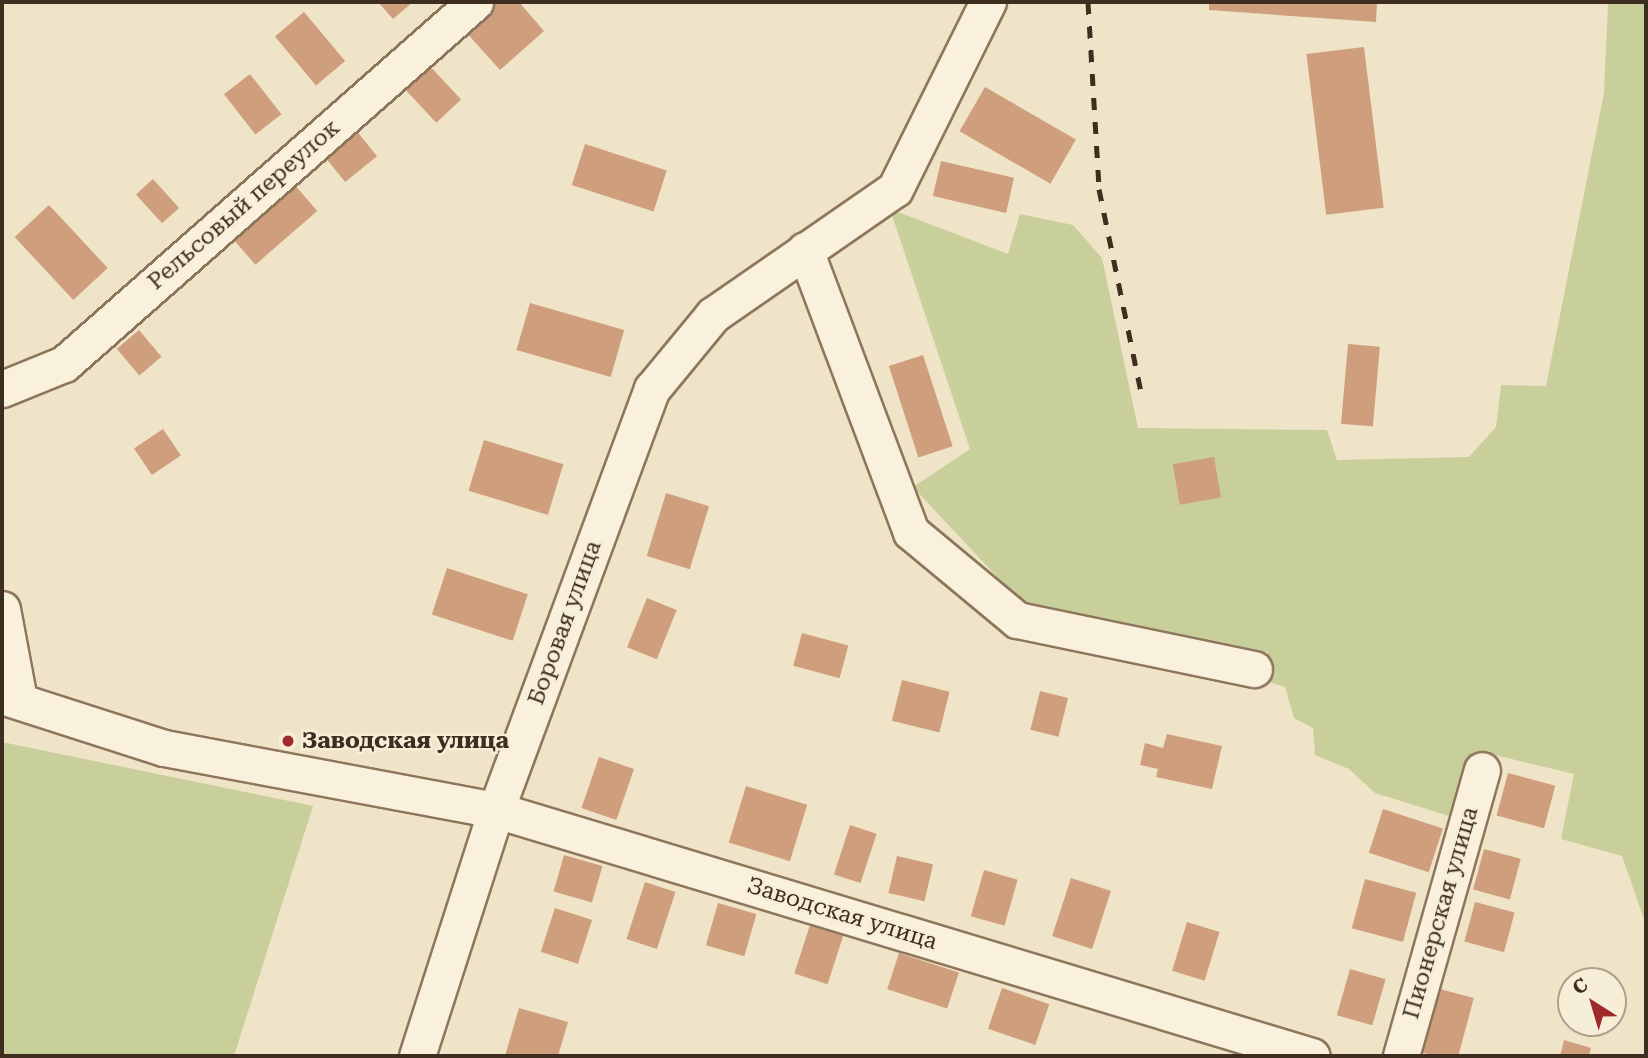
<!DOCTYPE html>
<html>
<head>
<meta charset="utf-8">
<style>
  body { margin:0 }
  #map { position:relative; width:1648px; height:1058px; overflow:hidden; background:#f0e4c8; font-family:"Roboto Serif",serif }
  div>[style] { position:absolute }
  .green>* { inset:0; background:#c9cf9b }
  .building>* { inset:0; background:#cf9f7d; transform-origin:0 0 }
  .roads { filter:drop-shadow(2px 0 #8d765c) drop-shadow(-2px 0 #8d765c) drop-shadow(0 2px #8d765c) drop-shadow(0 -2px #8d765c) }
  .minor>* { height:35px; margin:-17.5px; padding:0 17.5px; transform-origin:17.5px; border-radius:17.5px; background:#faf1dc }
  .rail>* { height:5px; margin-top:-2.5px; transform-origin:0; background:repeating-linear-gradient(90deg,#3d2e20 0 12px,transparent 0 24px) }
  .dots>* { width:19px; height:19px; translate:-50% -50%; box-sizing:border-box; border:4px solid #f7eed8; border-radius:50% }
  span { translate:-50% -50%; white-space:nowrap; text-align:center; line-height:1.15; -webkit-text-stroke:5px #f7eed8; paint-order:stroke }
  .street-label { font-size:23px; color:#3d2e20 }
  .poi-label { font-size:23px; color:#3d2e20; font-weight:700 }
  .left { translate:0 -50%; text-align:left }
  .frame { position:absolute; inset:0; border:4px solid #3d2e20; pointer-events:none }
  .north { position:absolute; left:1557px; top:967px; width:70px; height:70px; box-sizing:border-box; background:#f7eed8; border:2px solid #ada18e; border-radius:50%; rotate:323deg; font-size:19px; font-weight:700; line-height:28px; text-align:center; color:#3d2e20 }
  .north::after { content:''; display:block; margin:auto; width:24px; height:32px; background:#9e2a2b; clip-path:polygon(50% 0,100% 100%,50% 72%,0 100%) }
</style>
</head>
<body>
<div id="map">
  <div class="green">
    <div style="clip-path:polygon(1608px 2px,1646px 2px,1646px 925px,1622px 856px,1561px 839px,1574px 774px,1478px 751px,1449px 816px,1375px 793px,1349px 769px,1315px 755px,1313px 728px,1294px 718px,1285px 687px,1265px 681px,1268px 652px,1029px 611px,913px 487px,970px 449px,890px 209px,1008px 254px,1020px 214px,1073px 225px,1102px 258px,1138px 428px,1327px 430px,1337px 460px,1469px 457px,1496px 427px,1501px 385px,1546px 386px,1604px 93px)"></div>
    <div style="clip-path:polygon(2px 742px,313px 806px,234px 1056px,2px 1056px)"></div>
  </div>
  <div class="building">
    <div style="clip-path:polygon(378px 2px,413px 2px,393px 19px)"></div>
    <div style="clip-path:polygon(495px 2px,519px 2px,544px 31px,500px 70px,464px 30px)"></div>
    <div style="clip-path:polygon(1209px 2px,1377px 2px,1376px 22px,1209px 10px)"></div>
    <div style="left:304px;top:12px;width:64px;height:38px;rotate:50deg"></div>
    <div style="left:1364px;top:47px;width:162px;height:58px;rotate:83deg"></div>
    <div style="left:427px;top:63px;width:50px;height:34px;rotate:47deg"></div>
    <div style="left:250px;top:74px;width:51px;height:33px;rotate:52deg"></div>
    <div style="left:985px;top:87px;width:105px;height:51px;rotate:30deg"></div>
    <div style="left:355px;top:129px;width:35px;height:41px;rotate:51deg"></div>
    <div style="left:585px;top:144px;width:86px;height:43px;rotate:18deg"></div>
    <div style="left:941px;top:161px;width:75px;height:36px;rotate:13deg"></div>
    <div style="left:153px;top:179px;width:39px;height:23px;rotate:48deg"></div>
    <div style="left:293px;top:183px;width:37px;height:82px;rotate:49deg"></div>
    <div style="left:49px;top:205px;width:86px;height:47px;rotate:47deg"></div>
    <div style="left:530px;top:303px;width:98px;height:49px;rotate:16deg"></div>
    <div style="left:139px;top:330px;width:35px;height:29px;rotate:50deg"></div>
    <div style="left:1348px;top:344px;width:32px;height:80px;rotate:5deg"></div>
    <div style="left:923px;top:355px;width:96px;height:36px;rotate:72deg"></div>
    <div style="left:163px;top:429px;width:32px;height:35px;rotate:56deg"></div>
    <div style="left:484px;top:440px;width:83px;height:53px;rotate:17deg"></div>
    <div style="left:1214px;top:457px;width:41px;height:42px;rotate:80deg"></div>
    <div style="left:666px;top:493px;width:45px;height:66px;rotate:17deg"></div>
    <div style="left:447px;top:568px;width:85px;height:49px;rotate:18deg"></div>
    <div style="left:647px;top:598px;width:32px;height:53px;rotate:22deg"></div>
    <div style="left:802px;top:633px;width:48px;height:34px;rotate:15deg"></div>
    <div style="left:902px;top:680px;width:49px;height:42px;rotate:14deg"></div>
    <div style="left:1040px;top:691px;width:29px;height:40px;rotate:14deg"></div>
    <div style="clip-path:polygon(1167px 734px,1222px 746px,1212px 789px,1156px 777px,1158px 769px,1140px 765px,1145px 743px,1163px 748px)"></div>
    <div style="left:599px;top:757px;width:37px;height:54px;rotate:19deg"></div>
    <div style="left:1508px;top:773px;width:49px;height:44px;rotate:15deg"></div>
    <div style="left:746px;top:786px;width:64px;height:59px;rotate:17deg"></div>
    <div style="left:1383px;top:809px;width:63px;height:46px;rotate:18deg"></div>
    <div style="left:850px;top:825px;width:28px;height:52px;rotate:18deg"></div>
    <div style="left:1484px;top:849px;width:38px;height:42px;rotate:15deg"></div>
    <div style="left:564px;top:855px;width:40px;height:38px;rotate:16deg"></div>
    <div style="left:897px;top:856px;width:37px;height:38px;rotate:13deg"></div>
    <div style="left:984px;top:870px;width:35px;height:48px;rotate:16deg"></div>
    <div style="left:1071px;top:878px;width:42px;height:61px;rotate:18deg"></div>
    <div style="left:1365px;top:879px;width:53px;height:51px;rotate:15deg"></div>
    <div style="left:645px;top:882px;width:32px;height:60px;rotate:18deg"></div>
    <div style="left:1475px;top:902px;width:41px;height:41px;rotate:15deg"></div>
    <div style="left:718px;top:903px;width:40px;height:44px;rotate:16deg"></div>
    <div style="left:555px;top:908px;width:39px;height:46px;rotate:18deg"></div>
    <div style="left:1187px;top:922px;width:34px;height:51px;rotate:17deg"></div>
    <div style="left:810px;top:925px;width:35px;height:51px;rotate:18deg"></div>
    <div style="left:899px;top:953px;width:63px;height:38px;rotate:18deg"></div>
    <div style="left:1350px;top:969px;width:37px;height:48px;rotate:16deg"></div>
    <div style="left:1002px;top:988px;width:50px;height:43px;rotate:19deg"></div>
    <div style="left:1440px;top:989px;width:35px;height:66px;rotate:15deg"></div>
    <div style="clip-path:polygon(519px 1008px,568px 1022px,558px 1056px,505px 1056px)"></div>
    <div style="clip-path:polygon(1564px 1040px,1591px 1048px,1589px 1056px,1560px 1056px)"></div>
  </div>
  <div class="roads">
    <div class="minor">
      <div style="left:805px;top:250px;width:301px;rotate:69.4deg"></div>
      <div style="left:911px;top:532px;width:138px;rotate:39.7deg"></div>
      <div style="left:1017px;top:620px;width:242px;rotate:11.7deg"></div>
      <div style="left:2px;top:389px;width:67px;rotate:-22deg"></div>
      <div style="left:64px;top:364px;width:548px;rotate:-41.37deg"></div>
      <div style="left:2px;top:609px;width:93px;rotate:79.4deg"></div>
      <div style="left:2px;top:696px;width:170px;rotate:17.8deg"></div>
      <div style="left:164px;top:748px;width:338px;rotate:10.6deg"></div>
      <div style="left:496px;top:810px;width:852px;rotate:16.78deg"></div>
      <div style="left:417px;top:1056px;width:258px;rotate:-72.2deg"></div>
      <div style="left:496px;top:810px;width:449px;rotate:-69.7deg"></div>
      <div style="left:652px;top:389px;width:96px;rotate:-50.5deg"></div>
      <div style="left:713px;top:315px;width:221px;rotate:-34.7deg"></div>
      <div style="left:895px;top:189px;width:209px;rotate:-63.6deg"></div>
      <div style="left:1401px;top:1056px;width:297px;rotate:-74.2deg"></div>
    </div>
  </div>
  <div class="rail">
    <div style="left:1088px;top:2px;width:187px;rotate:86.6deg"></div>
    <div style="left:1099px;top:189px;width:206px;rotate:78.3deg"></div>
  </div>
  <div class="dots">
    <div style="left:288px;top:741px;background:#9e2a2b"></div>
  </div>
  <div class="street-label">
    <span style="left:244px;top:205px;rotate:-41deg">Рельсовый переулок</span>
    <span style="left:565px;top:623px;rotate:-70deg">Боровая улица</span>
    <span style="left:1441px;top:913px;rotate:-74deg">Пионерская улица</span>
    <span style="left:842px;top:914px;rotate:17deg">Заводская улица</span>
  </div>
  <div class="poi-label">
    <span class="left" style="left:302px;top:741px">Заводская улица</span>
  </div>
  <div class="frame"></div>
  <div class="north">С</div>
</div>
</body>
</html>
